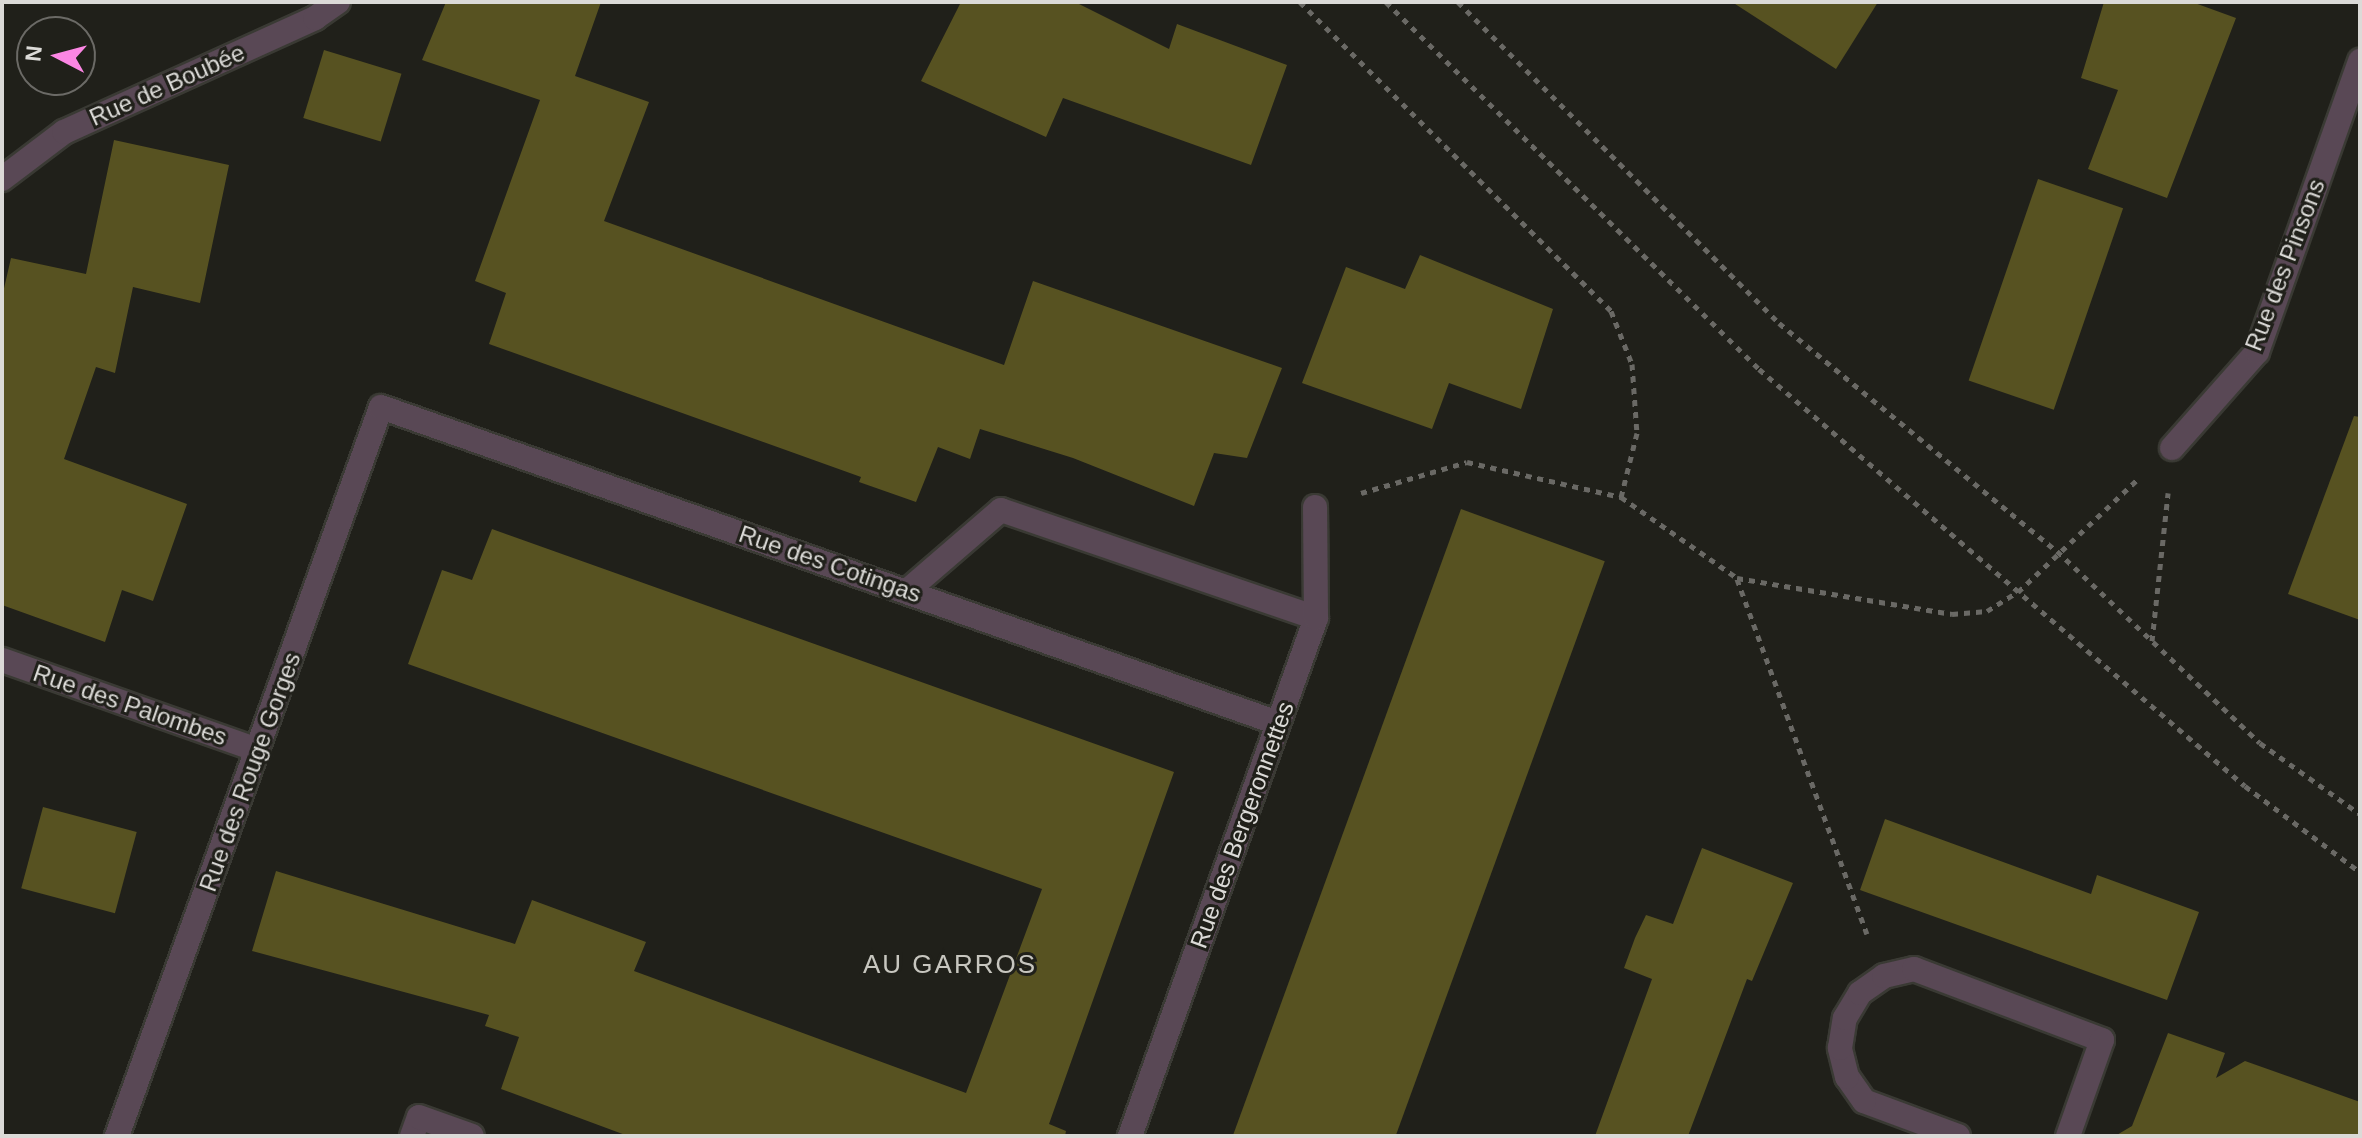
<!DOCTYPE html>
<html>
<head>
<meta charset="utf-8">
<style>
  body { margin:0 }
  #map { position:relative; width:2362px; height:1138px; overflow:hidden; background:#20201a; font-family:Helvetica,sans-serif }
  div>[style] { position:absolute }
  .building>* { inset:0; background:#575221; transform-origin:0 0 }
  .path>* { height:5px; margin-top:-2.5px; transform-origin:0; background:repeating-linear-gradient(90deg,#6a6965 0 6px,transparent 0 12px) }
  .roads { filter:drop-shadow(2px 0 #3a3a34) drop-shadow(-2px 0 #3a3a34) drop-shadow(0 2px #3a3a34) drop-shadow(0 -2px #3a3a34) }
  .street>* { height:24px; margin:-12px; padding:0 12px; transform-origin:12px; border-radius:12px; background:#594855 }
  span { translate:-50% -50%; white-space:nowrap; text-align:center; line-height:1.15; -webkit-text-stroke:6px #20201a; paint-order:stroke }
  .street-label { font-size:24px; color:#dbdad7 }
  .neighbourhood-label { font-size:26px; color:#c7c6bf; letter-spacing:2px }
  .frame { position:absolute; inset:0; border:4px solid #dbdad7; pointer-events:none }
  .north { position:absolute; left:16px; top:16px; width:80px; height:80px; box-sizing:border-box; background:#20201a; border:2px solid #6b6a66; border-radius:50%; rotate:276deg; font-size:22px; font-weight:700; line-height:32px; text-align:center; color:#dbdad7 }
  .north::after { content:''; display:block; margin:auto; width:28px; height:36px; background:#fc86e4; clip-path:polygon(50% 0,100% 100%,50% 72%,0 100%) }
</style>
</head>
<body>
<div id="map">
  <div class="building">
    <div style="clip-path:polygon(446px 2px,601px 2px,575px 76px,649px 102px,604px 221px,1004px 365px,1033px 281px,1282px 368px,1247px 458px,1214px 453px,1194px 506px,1073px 458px,980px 429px,970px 459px,938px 447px,916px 502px,859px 482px,861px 477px,489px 344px,506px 293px,475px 281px,540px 100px,422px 60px)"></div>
    <div style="clip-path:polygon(961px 2px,1075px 2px,1169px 49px,1177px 24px,1287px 65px,1251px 165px,1063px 98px,1046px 137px,921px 81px)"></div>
    <div style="clip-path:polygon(1732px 2px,1878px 2px,1836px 69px)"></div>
    <div style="clip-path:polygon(2104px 2px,2192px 2px,2236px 18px,2167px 198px,2088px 169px,2118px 90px,2081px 78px)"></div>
    <div style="left:324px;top:50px;width:81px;height:71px;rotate:17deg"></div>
    <div style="clip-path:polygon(114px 140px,229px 165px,200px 303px,133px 287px,115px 373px,96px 367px,64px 459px,187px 504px,153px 601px,122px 590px,105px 642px,2px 605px,2px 297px,11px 258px,86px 274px)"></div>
    <div style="left:2038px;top:179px;width:90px;height:213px;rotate:19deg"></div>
    <div style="clip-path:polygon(1420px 255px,1553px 309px,1521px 409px,1449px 383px,1432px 429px,1302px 383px,1346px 267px,1405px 289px)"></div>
    <div style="clip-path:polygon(2354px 416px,2360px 417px,2360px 620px,2288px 594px)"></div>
    <div style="left:1461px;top:509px;width:153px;height:666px;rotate:20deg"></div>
    <div style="clip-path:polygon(492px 529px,1174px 772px,1049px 1124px,1066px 1131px,1065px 1136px,628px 1136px,501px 1089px,519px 1037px,485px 1026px,489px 1015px,252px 951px,276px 871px,515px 944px,532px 900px,646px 942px,634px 971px,966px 1093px,1042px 889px,408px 664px,442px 570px,472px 580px)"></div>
    <div style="left:43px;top:807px;width:97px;height:84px;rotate:15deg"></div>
    <div style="clip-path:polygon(1885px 819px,2091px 894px,2097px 875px,2199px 912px,2167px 1000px,1860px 890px)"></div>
    <div style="clip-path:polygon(1702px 848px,1793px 883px,1752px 981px,1747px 979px,1688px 1136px,1595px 1136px,1652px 979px,1624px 968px,1635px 938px,1646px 915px,1673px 924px)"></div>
    <div style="clip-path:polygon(2168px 1033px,2225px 1053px,2216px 1078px,2245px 1061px,2360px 1102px,2360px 1136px,2115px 1136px,2132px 1126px)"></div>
  </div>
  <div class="path">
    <div style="left:1300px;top:2px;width:438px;rotate:44.8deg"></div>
    <div style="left:1611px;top:311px;width:57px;rotate:68.4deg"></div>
    <div style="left:1632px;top:364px;width:69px;rotate:85.9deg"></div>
    <div style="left:1637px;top:433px;width:66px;rotate:104deg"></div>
    <div style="left:1386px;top:2px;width:523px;rotate:44.54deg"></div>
    <div style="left:1759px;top:369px;width:640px;rotate:40.63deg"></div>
    <div style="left:2245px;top:786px;width:144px;rotate:36.8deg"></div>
    <div style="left:1458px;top:2px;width:454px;rotate:45deg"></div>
    <div style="left:1779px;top:323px;width:360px;rotate:39.4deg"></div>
    <div style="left:2057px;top:551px;width:279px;rotate:43.4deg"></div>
    <div style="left:2260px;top:743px;width:123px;rotate:35.4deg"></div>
    <div style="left:1361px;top:493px;width:110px;rotate:-16.3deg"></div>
    <div style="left:1467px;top:462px;width:158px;rotate:12.8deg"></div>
    <div style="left:1621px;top:497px;width:141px;rotate:34.9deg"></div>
    <div style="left:1737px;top:578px;width:218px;rotate:9.5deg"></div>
    <div style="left:1952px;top:614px;width:35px;rotate:-5deg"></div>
    <div style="left:1987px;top:611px;width:36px;rotate:-32deg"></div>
    <div style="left:2018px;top:592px;width:166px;rotate:-43.3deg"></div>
    <div style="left:1737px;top:579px;width:378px;rotate:69.9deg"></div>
    <div style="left:2152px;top:641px;width:149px;rotate:-83.8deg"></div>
  </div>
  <div class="roads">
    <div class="street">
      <div style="left:2px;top:179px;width:78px;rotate:-37.2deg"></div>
      <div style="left:64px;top:132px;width:276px;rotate:-24.4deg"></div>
      <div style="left:315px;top:18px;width:28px;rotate:-35deg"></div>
      <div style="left:2172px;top:448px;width:128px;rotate:-48.5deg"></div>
      <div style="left:2257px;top:352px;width:309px;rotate:-70.5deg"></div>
      <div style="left:907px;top:591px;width:124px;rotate:-40.8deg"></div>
      <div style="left:1001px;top:510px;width:333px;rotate:18.9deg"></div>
      <div style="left:2px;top:660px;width:271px;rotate:19.4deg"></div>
      <div style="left:117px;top:1136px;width:775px;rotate:-70.09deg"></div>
      <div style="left:381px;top:407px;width:951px;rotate:19.41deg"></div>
      <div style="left:412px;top:1136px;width:20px;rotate:-70deg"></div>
      <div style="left:419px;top:1117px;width:56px;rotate:19.7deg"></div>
      <div style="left:1130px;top:1136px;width:550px;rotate:-70.25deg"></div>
      <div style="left:1316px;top:618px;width:111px;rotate:-90.5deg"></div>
      <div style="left:1958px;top:1136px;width:100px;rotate:-159.6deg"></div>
      <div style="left:1864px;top:1101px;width:29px;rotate:-125deg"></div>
      <div style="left:1847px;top:1077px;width:30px;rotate:-104deg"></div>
      <div style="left:1840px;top:1048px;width:30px;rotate:-81deg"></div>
      <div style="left:1845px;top:1018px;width:29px;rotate:-59deg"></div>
      <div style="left:1860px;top:993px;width:29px;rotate:-35deg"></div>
      <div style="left:1884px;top:976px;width:31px;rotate:-13deg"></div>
      <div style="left:1914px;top:969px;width:201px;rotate:20.7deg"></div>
      <div style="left:2102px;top:1040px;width:102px;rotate:109.5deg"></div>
    </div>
  </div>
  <div class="street-label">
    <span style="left:167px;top:85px;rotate:-24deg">Rue de Boubée</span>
    <span style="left:2285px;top:265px;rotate:-69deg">Rue des Pinsons</span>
    <span style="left:830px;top:564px;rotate:19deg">Rue des Cotingas</span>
    <span style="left:130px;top:705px;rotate:19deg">Rue des Palombes</span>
    <span style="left:250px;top:772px;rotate:-70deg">Rue des Rouge Gorges</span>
    <span style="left:1242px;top:825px;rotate:-70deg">Rue des Bergeronnettes</span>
  </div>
  <div class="neighbourhood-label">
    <span style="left:950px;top:965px">AU GARROS</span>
  </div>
  <div class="frame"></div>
  <div class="north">N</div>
</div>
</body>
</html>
